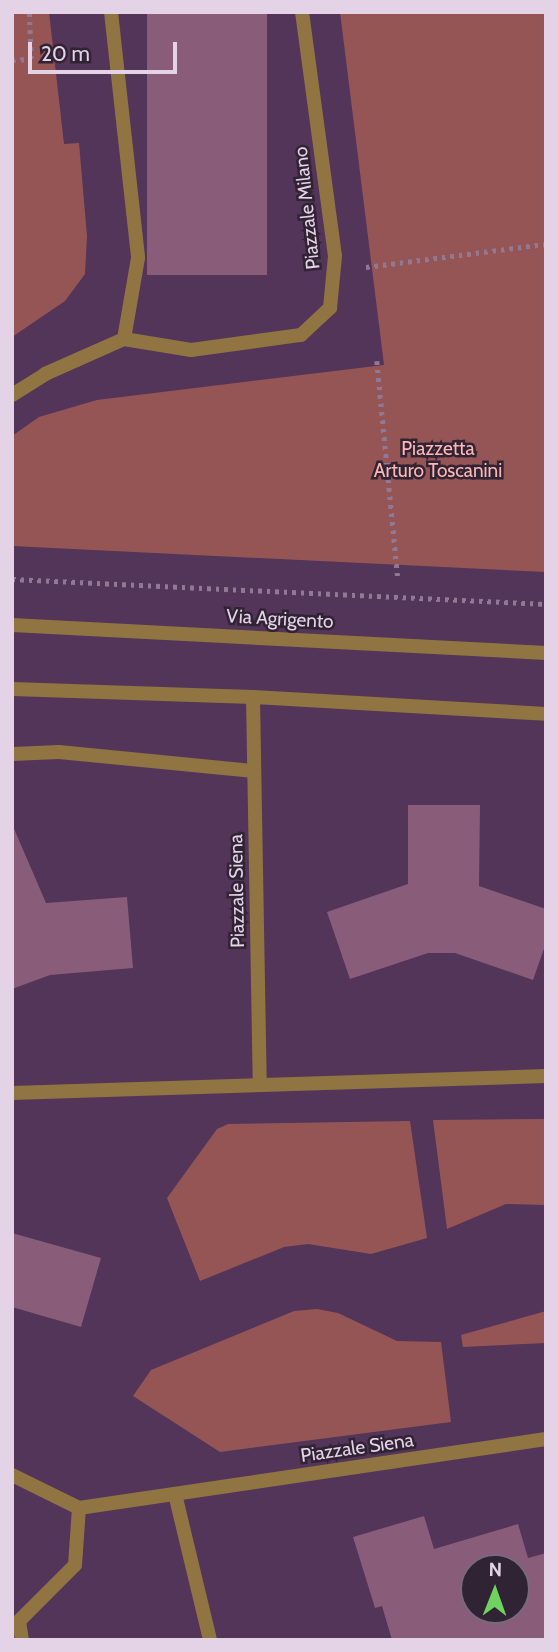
<!DOCTYPE html>
<html>
<head>
<meta charset="utf-8">
<style>
  body { margin:0 }
  #map { position:relative; width:558px; height:1652px; overflow:hidden; background:#523558; font-family:Cabin,sans-serif }
  div>[style] { position:absolute }
  .green>* { inset:0; background:#965555 }
  .building>* { inset:0; background:#895d79; transform-origin:0 0 }
  .path>* { height:4.5px; margin-top:-2.25px; transform-origin:0; background:repeating-linear-gradient(90deg,#917996 0 3.5px,transparent 0 8.5px) }
  .service>* { height:14px; margin:-7px; padding:0 7px; transform-origin:7px; border-radius:7px; background:#907442 }
  .minor>* { height:14px; margin:-7px; padding:0 7px; transform-origin:7px; border-radius:7px; background:#907442 }
  span { translate:-50% -50%; white-space:nowrap; text-align:center; line-height:1.15; -webkit-text-stroke:5px #302333; paint-order:stroke }
  .street-label { font-size:19px; color:#e4d2e7 }
  .park-label { font-size:19px; color:#feb7b4 }
  .frame { position:absolute; inset:0; border:14px solid #e4d2e7; pointer-events:none }
  .north { position:absolute; left:460px; top:1554px; width:70px; height:70px; box-sizing:border-box; background:#302333; border:2px solid #78697b; border-radius:50%; rotate:1deg; font-size:19px; font-weight:700; line-height:28px; text-align:center; color:#e4d2e7 }
  .north::after { content:''; display:block; margin:auto; width:24px; height:32px; background:#6fd360; clip-path:polygon(50% 0,100% 100%,50% 72%,0 100%) }
  .scale { position:absolute; left:28px; top:42px; width:149px; height:32px; box-sizing:border-box; border:4px solid #e4d2e7; border-top:0; padding-left:9px; font-size:21px; line-height:24px; white-space:nowrap; color:#e4d2e7; -webkit-text-stroke:5px #302333; paint-order:stroke }
</style>
</head>
<body>
<div id="map">
  <div class="green">
    <div style="clip-path:polygon(12px 12px,49px 12px,64px 144px,79px 143px,87px 236px,85px 274px,65px 301px,12px 337px)"></div>
    <div style="clip-path:polygon(340px 12px,546px 12px,546px 572px,12px 546px,12px 436px,39px 417px,97px 400px,384px 365px)"></div>
    <div style="clip-path:polygon(546px 1119px,546px 1205px,506px 1204px,447px 1229px,433px 1120px)"></div>
    <div style="clip-path:polygon(410px 1121px,427px 1238px,371px 1254px,308px 1244px,284px 1247px,200px 1281px,167px 1198px,217px 1129px,228px 1124px)"></div>
    <div style="clip-path:polygon(317px 1309px,338px 1313px,397px 1341px,441px 1342px,451px 1422px,220px 1452px,133px 1396px,151px 1370px,294px 1311px)"></div>
    <div style="clip-path:polygon(546px 1311px,546px 1343px,463px 1347px,461px 1335px)"></div>
  </div>
  <div class="building">
    <div style="left:147px;top:12px;width:120px;height:263px"></div>
    <div style="clip-path:polygon(408px 805px,480px 805px,479px 886px,546px 909px,546px 943px,533px 980px,455px 953px,428px 953px,350px 979px,327px 912px,408px 884px)"></div>
    <div style="clip-path:polygon(12px 824px,46px 903px,127px 897px,133px 968px,50px 975px,12px 989px)"></div>
    <div style="clip-path:polygon(12px 1233px,101px 1258px,81px 1327px,12px 1307px)"></div>
    <div style="clip-path:polygon(evenodd,424px 1516px,434px 1549px,518px 1524px,528px 1558px,546px 1553px,546px 1640px,392px 1640px,382px 1606px,375px 1608px,353px 1537px,424px 1516px,474px 1568px,516px 1568px,516px 1610px,474px 1610px,474px 1568px)"></div>
  </div>
  <div class="path">
    <div style="left:12px;top:60px;width:19px;rotate:-3deg"></div>
    <div style="left:31px;top:59px;width:47px;rotate:-92.4deg"></div>
    <div style="left:366px;top:267px;width:181px;rotate:-7.3deg"></div>
    <div style="left:377px;top:361px;width:219px;rotate:84.5deg"></div>
    <div style="left:12px;top:579px;width:535px;rotate:2.68deg"></div>
  </div>
  <div class="service">
    <div style="left:12px;top:754px;width:47px;rotate:-2.4deg"></div>
    <div style="left:59px;top:752px;width:196px;rotate:5.6deg"></div>
    <div style="left:22px;top:1640px;width:19px;rotate:-99deg"></div>
    <div style="left:19px;top:1621px;width:79px;rotate:-45deg"></div>
    <div style="left:75px;top:1565px;width:57px;rotate:-86deg"></div>
  </div>
  <div class="minor">
    <div style="left:111px;top:12px;width:247px;rotate:83.7deg"></div>
    <div style="left:138px;top:258px;width:82px;rotate:99.8deg"></div>
    <div style="left:12px;top:395px;width:39px;rotate:-32deg"></div>
    <div style="left:45px;top:374px;width:86px;rotate:-23.9deg"></div>
    <div style="left:124px;top:339px;width:68px;rotate:9.3deg"></div>
    <div style="left:191px;top:350px;width:111px;rotate:-7.8deg"></div>
    <div style="left:301px;top:335px;width:40px;rotate:-43deg"></div>
    <div style="left:330px;top:308px;width:52px;rotate:-84.5deg"></div>
    <div style="left:335px;top:256px;width:246px;rotate:-97.7deg"></div>
    <div style="left:12px;top:625px;width:535px;rotate:3deg"></div>
    <div style="left:12px;top:689px;width:241px;rotate:1.9deg"></div>
    <div style="left:253px;top:697px;width:293px;rotate:3.3deg"></div>
    <div style="left:253px;top:697px;width:388px;rotate:89deg"></div>
    <div style="left:12px;top:1093px;width:534px;rotate:-1.82deg"></div>
    <div style="left:12px;top:1475px;width:75px;rotate:26.2deg"></div>
    <div style="left:79px;top:1508px;width:472px;rotate:-8.4deg"></div>
    <div style="left:175px;top:1494px;width:150px;rotate:76.5deg"></div>
  </div>
  <div class="street-label">
    <span style="left:307px;top:208px;rotate:-96deg">Piazzale Milano</span>
    <span style="left:280px;top:619px;rotate:3deg">Via Agrigento</span>
    <span style="left:237px;top:891px;rotate:-91deg">Piazzale Siena</span>
    <span style="left:357px;top:1448px;rotate:-8deg">Piazzale Siena</span>
  </div>
  <div class="park-label">
    <span style="left:438px;top:460px">Piazzetta<br>Arturo Toscanini</span>
  </div>
  <div class="frame"></div>
  <div class="north">N</div>
  <div class="scale">20 m</div>
</div>
</body>
</html>
